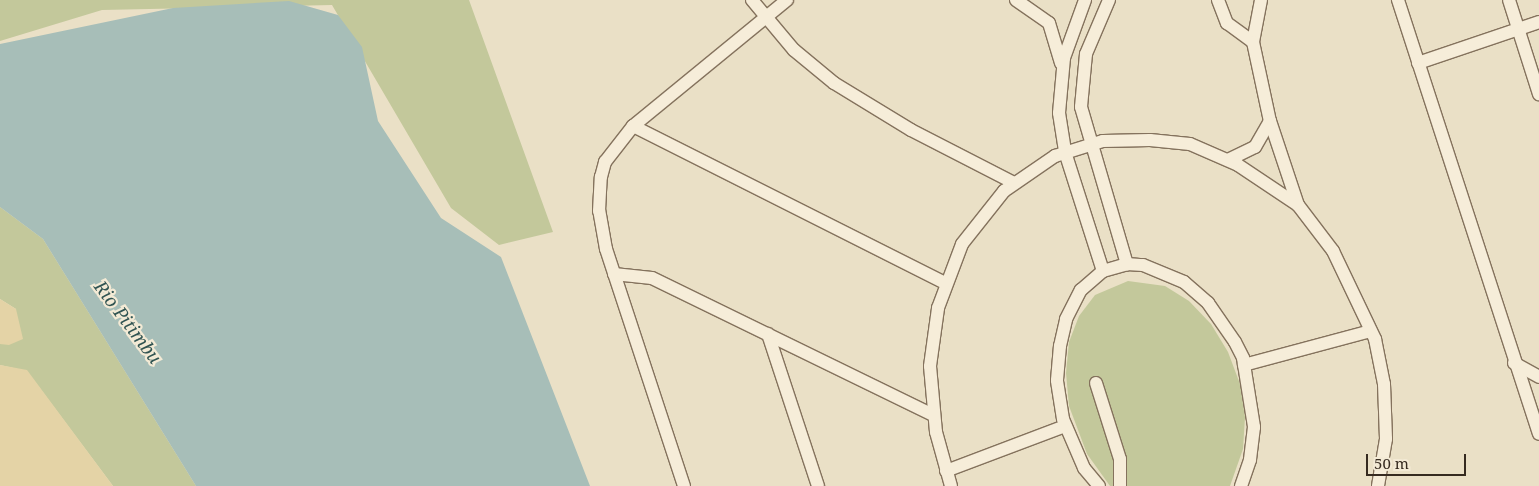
<!DOCTYPE html>
<html>
<head>
<meta charset="utf-8">
<style>
  body { margin:0 }
  #map { position:relative; width:1539px; height:486px; overflow:hidden; background:#eae0c6; font-family:"Noto Serif",serif }
  div>[style] { position:absolute }
  .green>* { inset:0; background:#c3c89b }
  .sand>* { inset:0; background:#e4d3a6 }
  .water>* { inset:0; background:#a7beb8 }
  .roads { filter:drop-shadow(1px 0 #84725d) drop-shadow(-1px 0 #84725d) drop-shadow(0 1px #84725d) drop-shadow(0 -1px #84725d) }
  .minor>* { height:12px; margin:-6px; padding:0 6px; transform-origin:6px; border-radius:6px; background:#f6edd9 }
  span { translate:-50% -50%; white-space:nowrap; text-align:center; line-height:1.15; -webkit-text-stroke:4.5px #f3ead5; paint-order:stroke }
  .water-label { font-size:18px; color:#315452; font-style:italic }
  .scale { position:absolute; left:1366px; top:454px; width:100px; height:22px; box-sizing:border-box; border:2px solid #362b20; border-top:0; padding-left:6px; font-size:15px; line-height:18px; white-space:nowrap; color:#362b20; -webkit-text-stroke:4px #f3ead5; paint-order:stroke }
</style>
</head>
<body>
<div id="map">
  <div class="green">
    <div style="clip-path:polygon(0 0,469px 0,553px 232px,499px 245px,451px 208px,332px 5px,102px 10px,0 41px)"></div>
    <div style="clip-path:polygon(0 207px,43px 239px,196px 486px,113px 486px,27px 371px,0 365px,0 344px,9px 344px,16px 309px,0 299px)"></div>
    <div style="clip-path:polygon(1128px 281px,1165px 286px,1189px 301px,1211px 324px,1228px 352px,1240px 384px,1245px 417px,1243px 449px,1230px 486px,1110px 486px,1087px 454px,1069px 406px,1066px 373px,1069px 342px,1079px 316px,1095px 295px)"></div>
  </div>
  <div class="sand">
    <div style="clip-path:polygon(0 299px,16px 309px,23px 339px,9px 345px,0 344px)"></div>
    <div style="clip-path:polygon(0 365px,27px 370px,113px 486px,0 486px)"></div>
  </div>
  <div class="water">
    <div style="clip-path:polygon(289px 1px,338px 15px,362px 47px,378px 121px,441px 218px,501px 257px,590px 486px,196px 486px,43px 239px,0 207px,0 44px,173px 8px)"></div>
  </div>
  <div class="roads">
    <div class="minor">
      <div style="left:752px;top:0;width:65px;rotate:50deg"></div>
      <div style="left:794px;top:50px;width:52px;rotate:39.5deg"></div>
      <div style="left:834px;top:83px;width:90px;rotate:31.4deg"></div>
      <div style="left:911px;top:130px;width:116px;rotate:27.2deg"></div>
      <div style="left:1016px;top:0;width:40px;rotate:34.9deg"></div>
      <div style="left:1049px;top:23px;width:42px;rotate:73.3deg"></div>
      <div style="left:1085px;top:0;width:62px;rotate:109.9deg"></div>
      <div style="left:1064px;top:58px;width:55px;rotate:95.2deg"></div>
      <div style="left:1059px;top:113px;width:39px;rotate:81deg"></div>
      <div style="left:1065px;top:152px;width:125px;rotate:72.3deg"></div>
      <div style="left:1109px;top:0;width:59px;rotate:113.1deg"></div>
      <div style="left:1086px;top:54px;width:53px;rotate:95.4deg"></div>
      <div style="left:1081px;top:107px;width:164px;rotate:73.7deg"></div>
      <div style="left:1218px;top:0;width:25px;rotate:69deg"></div>
      <div style="left:1227px;top:23px;width:32px;rotate:36deg"></div>
      <div style="left:1261px;top:0;width:43px;rotate:100.8deg"></div>
      <div style="left:1253px;top:42px;width:81px;rotate:77.9deg"></div>
      <div style="left:1270px;top:121px;width:89px;rotate:71.6deg"></div>
      <div style="left:1398px;top:0;width:456px;rotate:72deg"></div>
      <div style="left:1509px;top:0;width:99px;rotate:72.3deg"></div>
      <div style="left:1418px;top:63px;width:128px;rotate:-18.7deg"></div>
      <div style="left:633px;top:126px;width:349px;rotate:26.7deg"></div>
      <div style="left:1228px;top:160px;width:30px;rotate:-26deg"></div>
      <div style="left:1255px;top:147px;width:30px;rotate:-60deg"></div>
      <div style="left:614px;top:274px;width:38px;rotate:6deg"></div>
      <div style="left:652px;top:278px;width:313px;rotate:26deg"></div>
      <div style="left:768px;top:334px;width:160px;rotate:71.8deg"></div>
      <div style="left:1514px;top:363px;width:29px;rotate:29deg"></div>
      <div style="left:1244px;top:365px;width:131px;rotate:-15deg"></div>
      <div style="left:1096px;top:383px;width:80px;rotate:72.5deg"></div>
      <div style="left:1120px;top:459px;width:27px;rotate:90deg"></div>
      <div style="left:946px;top:471px;width:127px;rotate:-20.7deg"></div>
      <div style="left:684px;top:486px;width:250px;rotate:-108.2deg"></div>
      <div style="left:606px;top:249px;width:39px;rotate:-100deg"></div>
      <div style="left:599px;top:211px;width:34px;rotate:-87deg"></div>
      <div style="left:601px;top:177px;width:16px;rotate:-75deg"></div>
      <div style="left:605px;top:162px;width:46px;rotate:-52.1deg"></div>
      <div style="left:633px;top:126px;width:199px;rotate:-39.3deg"></div>
      <div style="left:951px;top:486px;width:56px;rotate:-105.5deg"></div>
      <div style="left:936px;top:432px;width:66px;rotate:-95.2deg"></div>
      <div style="left:930px;top:366px;width:59px;rotate:-82.1deg"></div>
      <div style="left:938px;top:308px;width:68px;rotate:-69.4deg"></div>
      <div style="left:962px;top:244px;width:68px;rotate:-51.6deg"></div>
      <div style="left:1004px;top:191px;width:62px;rotate:-34.5deg"></div>
      <div style="left:1055px;top:156px;width:50px;rotate:-17.4deg"></div>
      <div style="left:1103px;top:141px;width:47px;rotate:-1.2deg"></div>
      <div style="left:1150px;top:140px;width:40px;rotate:5.7deg"></div>
      <div style="left:1190px;top:144px;width:52px;rotate:23.6deg"></div>
      <div style="left:1238px;top:165px;width:72px;rotate:33.7deg"></div>
      <div style="left:1298px;top:205px;width:58px;rotate:52.7deg"></div>
      <div style="left:1333px;top:251px;width:98px;rotate:64.5deg"></div>
      <div style="left:1375px;top:339px;width:46px;rotate:78.7deg"></div>
      <div style="left:1384px;top:384px;width:55px;rotate:87.9deg"></div>
      <div style="left:1386px;top:439px;width:48px;rotate:99.7deg"></div>
      <div style="left:1099px;top:486px;width:23px;rotate:-130deg"></div>
      <div style="left:1084px;top:468px;width:53px;rotate:-113.2deg"></div>
      <div style="left:1063px;top:419px;width:39px;rotate:-99deg"></div>
      <div style="left:1057px;top:380px;width:34px;rotate:-85deg"></div>
      <div style="left:1060px;top:346px;width:28px;rotate:-77deg"></div>
      <div style="left:1066px;top:319px;width:33px;rotate:-63deg"></div>
      <div style="left:1081px;top:290px;width:29px;rotate:-41deg"></div>
      <div style="left:1103px;top:271px;width:25px;rotate:-16deg"></div>
      <div style="left:1127px;top:264px;width:16px;rotate:4deg"></div>
      <div style="left:1143px;top:265px;width:44px;rotate:22.5deg"></div>
      <div style="left:1184px;top:282px;width:32px;rotate:41deg"></div>
      <div style="left:1208px;top:303px;width:47px;rotate:55.3deg"></div>
      <div style="left:1235px;top:342px;width:18px;rotate:63deg"></div>
      <div style="left:1243px;top:358px;width:70px;rotate:80.9deg"></div>
      <div style="left:1254px;top:427px;width:33px;rotate:97deg"></div>
      <div style="left:1250px;top:460px;width:28px;rotate:109deg"></div>
    </div>
  </div>
  <div class="water-label">
    <span style="left:128px;top:322px;rotate:53deg">Rio Pitimbu</span>
  </div>
  <div class="scale">50 m</div>
</div>
</body>
</html>
